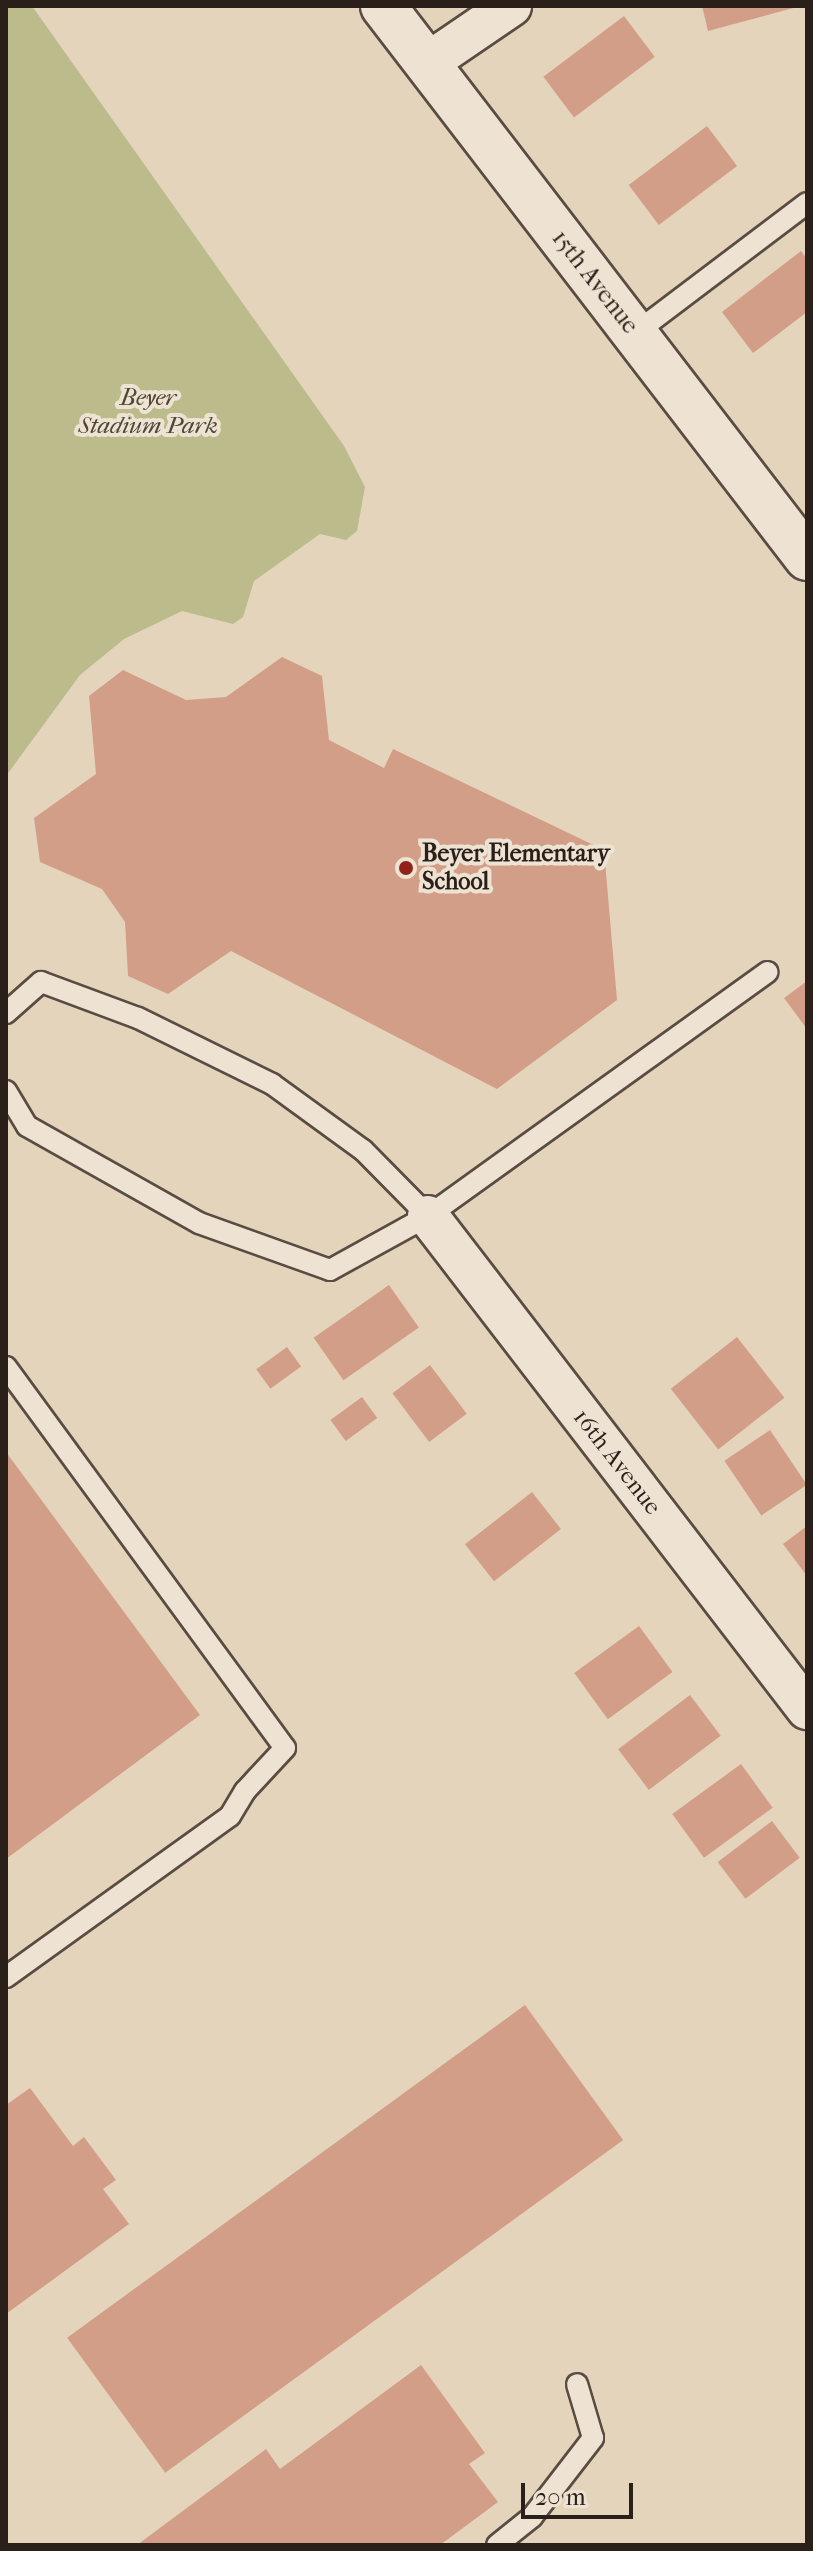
<!DOCTYPE html>
<html>
<head>
<meta charset="utf-8">
<style>
  body { margin:0 }
  #map { position:relative; width:813px; height:2551px; overflow:hidden; background:#e5d4bc; font-family:"IM FELL French Canon",serif }
  div>[style] { position:absolute }
  .green>* { inset:0; background:#bbbb8c }
  .building>* { inset:0; background:#d39e88; transform-origin:0 0 }
  .roads { filter:drop-shadow(2px 0 #594c42) drop-shadow(-2px 0 #594c42) drop-shadow(0 2px #594c42) drop-shadow(0 -2px #594c42) }
  .service>* { height:20px; margin:-10px; padding:0 10px; transform-origin:10px; border-radius:10px; background:#eee3d3 }
  .minor>* { height:40px; margin:-20px; padding:0 20px; transform-origin:20px; border-radius:20px; background:#eee3d3 }
  .secondary>* { height:44px; margin:-22px; padding:0 22px; transform-origin:22px; border-radius:22px; background:#eee3d3 }
  .dots>* { width:22px; height:22px; translate:-50% -50%; box-sizing:border-box; border:4px solid #eee3d3; border-radius:50% }
  span { translate:-50% -50%; white-space:nowrap; text-align:center; line-height:1.15; -webkit-text-stroke:8px #eee3d3; paint-order:stroke }
  .street-label { font-size:24px; color:#2a1f19 }
  .park-label { font-size:24px; color:#4e4636; font-style:italic }
  .poi-label { font-size:24px; color:#2a1f19; font-weight:700 }
  .left { translate:0 -50%; text-align:left }
  .frame { position:absolute; inset:0; border:8px solid #2a1f19; pointer-events:none }
  .scale { position:absolute; left:521px; top:2483px; width:112px; height:36px; box-sizing:border-box; border:4px solid #2a1f19; border-top:0; padding-left:10px; font-size:24px; line-height:28px; white-space:nowrap; color:#2a1f19; -webkit-text-stroke:6px #eee3d3; paint-order:stroke }
</style>
</head>
<body>
<div id="map">
  <div class="green">
    <div style="clip-path:polygon(6px 6px,32px 6px,344px 446px,365px 487px,357px 531px,346px 540px,320px 534px,254px 581px,243px 617px,233px 624px,182px 611px,124px 639px,80px 675px,6px 776px)"></div>
  </div>
  <div class="building">
    <div style="clip-path:polygon(702px 6px,796px 6px,797px 7px,708px 31px)"></div>
    <div style="left:624px;top:16px;width:51px;height:101px;rotate:53deg"></div>
    <div style="left:707px;top:126px;width:50px;height:98px;rotate:53deg"></div>
    <div style="clip-path:polygon(801px 251px,807px 259px,807px 312px,753px 353px,722px 312px)"></div>
    <div style="clip-path:polygon(282px 657px,322px 676px,329px 740px,384px 768px,393px 749px,604px 850px,617px 1000px,497px 1089px,231px 951px,168px 994px,128px 976px,125px 922px,102px 889px,40px 862px,34px 818px,96px 774px,89px 696px,123px 670px,186px 700px,226px 697px)"></div>
    <div style="clip-path:polygon(807px 981px,807px 1029px,784px 998px)"></div>
    <div style="left:389px;top:1285px;width:52px;height:92px;rotate:55deg"></div>
    <div style="left:737px;top:1337px;width:77px;height:84px;rotate:52deg"></div>
    <div style="left:287px;top:1347px;width:24px;height:38px;rotate:54deg"></div>
    <div style="left:430px;top:1365px;width:61px;height:47px;rotate:53deg"></div>
    <div style="left:362px;top:1397px;width:26px;height:39px;rotate:54deg"></div>
    <div style="left:770px;top:1430px;width:66px;height:55px;rotate:56deg"></div>
    <div style="clip-path:polygon(6px 1452px,200px 1715px,6px 1859px)"></div>
    <div style="left:532px;top:1492px;width:47px;height:85px;rotate:52deg"></div>
    <div style="clip-path:polygon(807px 1526px,807px 1576px,783px 1544px)"></div>
    <div style="left:639px;top:1626px;width:57px;height:80px;rotate:54deg"></div>
    <div style="left:690px;top:1695px;width:51px;height:90px;rotate:53deg"></div>
    <div style="left:741px;top:1764px;width:54px;height:85px;rotate:54deg"></div>
    <div style="left:772px;top:1821px;width:46px;height:68px;rotate:53deg"></div>
    <div style="left:525px;top:2005px;width:167px;height:566px;rotate:54deg"></div>
    <div style="clip-path:polygon(30px 2088px,73px 2146px,84px 2137px,116px 2180px,103px 2189px,129px 2224px,6px 2314px,6px 2105px)"></div>
    <div style="clip-path:polygon(421px 2365px,485px 2453px,469px 2464px,498px 2502px,440px 2545px,137px 2545px,266px 2449px,280px 2469px)"></div>
  </div>
  <div class="roads">
    <div class="service">
      <div style="left:634px;top:334px;width:217px;rotate:-37.1deg"></div>
      <div style="left:6px;top:1013px;width:47px;rotate:-41.5deg"></div>
      <div style="left:41px;top:982px;width:103px;rotate:20.4deg"></div>
      <div style="left:138px;top:1018px;width:149px;rotate:26.2deg"></div>
      <div style="left:272px;top:1084px;width:112px;rotate:36deg"></div>
      <div style="left:363px;top:1150px;width:93px;rotate:45.4deg"></div>
      <div style="left:6px;top:1091px;width:41px;rotate:59deg"></div>
      <div style="left:27px;top:1126px;width:197px;rotate:29.4deg"></div>
      <div style="left:199px;top:1223px;width:139px;rotate:19.7deg"></div>
      <div style="left:330px;top:1270px;width:112px;rotate:-28.9deg"></div>
      <div style="left:428px;top:1216px;width:418px;rotate:-35.7deg"></div>
      <div style="left:6px;top:1367px;width:472px;rotate:53.8deg"></div>
      <div style="left:285px;top:1748px;width:59px;rotate:132.9deg"></div>
      <div style="left:245px;top:1791px;width:29px;rotate:121deg"></div>
      <div style="left:230px;top:1816px;width:276px;rotate:144.3deg"></div>
      <div style="left:497px;top:2545px;width:45px;rotate:-38.7deg"></div>
      <div style="left:532px;top:2517px;width:100px;rotate:-52.3deg"></div>
      <div style="left:593px;top:2438px;width:56px;rotate:-106.5deg"></div>
    </div>
    <div class="minor">
      <div style="left:426px;top:64px;width:103px;rotate:-34.3deg"></div>
      <div style="left:428px;top:1216px;width:622px;rotate:52.45deg"></div>
    </div>
    <div class="secondary">
      <div style="left:383px;top:6px;width:696px;rotate:52.47deg"></div>
    </div>
  </div>
  <div class="dots">
    <div style="left:406px;top:868px;background:#8f2418"></div>
  </div>
  <div class="street-label">
    <span style="left:595px;top:282px;rotate:52deg">15th Avenue</span>
    <span style="left:617px;top:1462px;rotate:52deg">16th Avenue</span>
  </div>
  <div class="park-label">
    <span style="left:148px;top:412px">Beyer<br>Stadium Park</span>
  </div>
  <div class="poi-label">
    <span class="left" style="left:422px;top:868px">Beyer Elementary<br>School</span>
  </div>
  <div class="frame"></div>
  <div class="scale">20 m</div>
</div>
</body>
</html>
